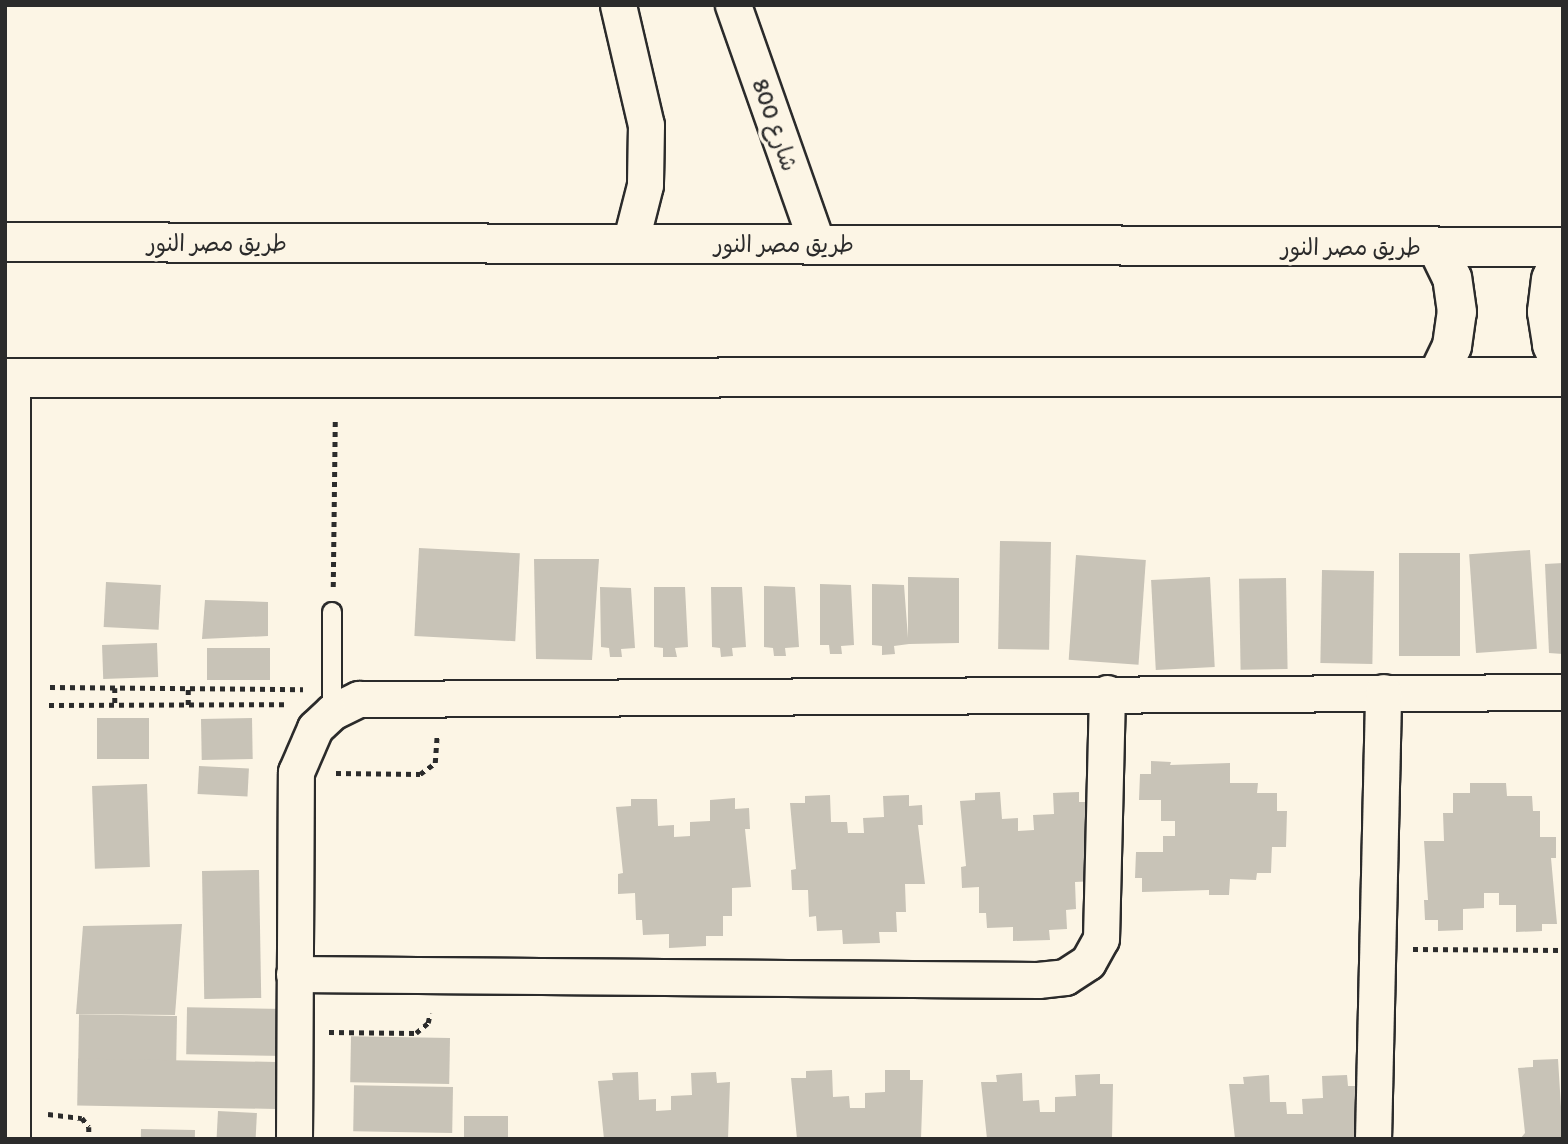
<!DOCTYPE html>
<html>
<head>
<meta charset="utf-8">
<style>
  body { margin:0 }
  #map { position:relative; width:1568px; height:1144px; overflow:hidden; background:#fcf5e5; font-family:Itim,"Playpen Sans Arabic",sans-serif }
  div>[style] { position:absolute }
  .building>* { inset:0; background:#c8c3b7; transform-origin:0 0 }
  .path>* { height:4.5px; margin-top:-2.25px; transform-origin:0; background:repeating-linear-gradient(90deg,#2b2b2b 0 5px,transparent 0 10px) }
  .roads { filter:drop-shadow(2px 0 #2b2b2b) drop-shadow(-2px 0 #2b2b2b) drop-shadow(0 2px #2b2b2b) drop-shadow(0 -2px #2b2b2b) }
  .lane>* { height:18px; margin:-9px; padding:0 9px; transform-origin:9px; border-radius:9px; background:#fcf5e5 }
  .street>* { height:35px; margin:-17.5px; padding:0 17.5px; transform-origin:17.5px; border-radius:17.5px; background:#fcf5e5 }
  .secondary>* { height:38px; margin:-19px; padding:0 19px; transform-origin:19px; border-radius:19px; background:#fcf5e5 }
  span { translate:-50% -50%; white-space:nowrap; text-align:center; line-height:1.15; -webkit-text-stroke:7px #fcf5e5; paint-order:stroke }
  .street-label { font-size:23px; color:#2b2b2b }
  .frame { position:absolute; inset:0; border:7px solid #2b2b2b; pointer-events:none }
</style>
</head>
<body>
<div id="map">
  <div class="building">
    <div style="left:1000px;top:541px;width:51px;height:108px;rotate:1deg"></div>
    <div style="left:419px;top:548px;width:101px;height:88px;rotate:3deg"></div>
    <div style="left:1530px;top:550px;width:99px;height:61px;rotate:86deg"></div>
    <div style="left:1399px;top:553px;width:61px;height:103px"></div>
    <div style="left:1076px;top:555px;width:70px;height:105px;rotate:4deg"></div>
    <div style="clip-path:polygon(534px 559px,599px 559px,592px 660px,536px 659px)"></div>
    <div style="clip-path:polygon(1563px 563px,1563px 654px,1549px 653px,1545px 564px)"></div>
    <div style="left:1322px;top:570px;width:52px;height:93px;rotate:1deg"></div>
    <div style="clip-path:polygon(908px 577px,959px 578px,959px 643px,909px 644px,894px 646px,895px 654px,882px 655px,882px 646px,872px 645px,872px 584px,904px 585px,908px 638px)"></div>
    <div style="left:1210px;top:577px;width:90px;height:59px;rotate:87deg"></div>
    <div style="left:1286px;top:578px;width:91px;height:47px;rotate:89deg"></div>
    <div style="left:106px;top:582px;width:55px;height:45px;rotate:3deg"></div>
    <div style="clip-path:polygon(820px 584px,851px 585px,854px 645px,841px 646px,842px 654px,830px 654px,829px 645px,820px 645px)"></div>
    <div style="clip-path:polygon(764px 586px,795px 587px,799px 647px,785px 648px,786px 656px,774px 656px,773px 648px,764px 647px)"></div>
    <div style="clip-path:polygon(600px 587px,631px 588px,635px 648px,621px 649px,622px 657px,610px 657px,609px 648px,601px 647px)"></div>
    <div style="clip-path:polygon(654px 587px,685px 587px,688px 647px,675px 648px,677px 657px,663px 657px,663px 648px,654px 647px)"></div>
    <div style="clip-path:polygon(711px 587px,742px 587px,746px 647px,732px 648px,733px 656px,721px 657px,720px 648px,712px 647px)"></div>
    <div style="clip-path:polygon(205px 600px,268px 602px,268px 636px,202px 639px)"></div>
    <div style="left:157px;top:643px;width:34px;height:55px;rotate:88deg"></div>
    <div style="left:207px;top:648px;width:63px;height:32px"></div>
    <div style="left:149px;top:718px;width:41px;height:52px;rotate:90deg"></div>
    <div style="left:252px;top:718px;width:41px;height:51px;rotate:89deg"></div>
    <div style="clip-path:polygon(1151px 761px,1171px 762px,1170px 765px,1230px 763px,1230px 783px,1258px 783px,1257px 793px,1277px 793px,1277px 811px,1287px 811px,1286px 847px,1272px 847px,1271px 873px,1257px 873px,1256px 880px,1230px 879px,1229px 895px,1209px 895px,1209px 890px,1142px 892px,1142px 878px,1135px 878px,1136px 852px,1163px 852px,1163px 836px,1175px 836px,1175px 821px,1161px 821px,1161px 800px,1139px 800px,1140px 774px,1151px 774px)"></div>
    <div style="left:199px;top:766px;width:50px;height:28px;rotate:3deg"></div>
    <div style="clip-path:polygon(1470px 783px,1506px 783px,1507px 796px,1532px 796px,1533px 811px,1540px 811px,1540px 837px,1556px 837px,1556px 858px,1551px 858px,1557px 924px,1542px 924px,1542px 931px,1516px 932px,1516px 905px,1499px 905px,1499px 893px,1484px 893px,1484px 908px,1463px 909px,1463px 930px,1438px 931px,1438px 920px,1425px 920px,1424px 900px,1428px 900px,1424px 841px,1444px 841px,1443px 813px,1453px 813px,1453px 793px,1470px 793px)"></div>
    <div style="left:147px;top:784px;width:83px;height:55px;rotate:88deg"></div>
    <div style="clip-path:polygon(1000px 792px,1002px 819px,1018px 818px,1018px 831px,1034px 830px,1033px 815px,1054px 814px,1053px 793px,1079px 792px,1079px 802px,1092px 802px,1095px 881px,1075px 882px,1076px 909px,1066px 910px,1067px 929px,1049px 930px,1050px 940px,1013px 941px,1013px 927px,987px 928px,986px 913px,979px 913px,979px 887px,962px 888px,961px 867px,966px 866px,960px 801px,975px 800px,975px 793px)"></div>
    <div style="clip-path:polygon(830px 795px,831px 822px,847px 822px,848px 833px,864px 833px,863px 818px,884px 817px,883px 796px,909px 795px,909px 806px,922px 805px,923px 825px,918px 825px,925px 884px,905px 884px,906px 912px,896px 912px,897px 932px,879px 932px,880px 943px,843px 944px,842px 930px,817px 931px,816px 916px,809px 917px,808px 890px,792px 890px,791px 870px,796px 869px,790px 803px,805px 803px,805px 796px)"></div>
    <div style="clip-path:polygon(735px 798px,735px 809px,749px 808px,750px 829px,745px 829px,751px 887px,732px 888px,732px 916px,723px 916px,723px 936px,706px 936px,706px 946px,669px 948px,669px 934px,643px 935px,642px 920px,636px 920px,635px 893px,618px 894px,618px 874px,623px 873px,616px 807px,631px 806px,631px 799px,657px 799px,658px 826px,674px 825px,674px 837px,690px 836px,690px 822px,710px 821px,710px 800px)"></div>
    <div style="left:259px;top:870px;width:128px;height:57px;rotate:89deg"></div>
    <div style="clip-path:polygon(182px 924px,175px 1015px,76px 1014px,83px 926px)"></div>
    <div style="left:286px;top:1009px;width:47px;height:99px;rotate:91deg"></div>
    <div style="left:177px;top:1016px;width:46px;height:98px;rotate:91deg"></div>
    <div style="left:450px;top:1038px;width:46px;height:99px;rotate:91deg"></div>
    <div style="clip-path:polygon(1558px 1059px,1563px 1139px,1520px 1139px,1525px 1133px,1518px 1068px,1533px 1067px,1533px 1060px)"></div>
    <div style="left:277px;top:1062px;width:47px;height:199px;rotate:91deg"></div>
    <div style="clip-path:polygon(832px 1070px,833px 1097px,849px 1096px,850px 1108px,865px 1108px,865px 1093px,885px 1092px,885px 1070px,910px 1070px,910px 1080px,923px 1080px,921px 1139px,797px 1139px,791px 1078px,806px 1078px,806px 1071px)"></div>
    <div style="clip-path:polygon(638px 1072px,639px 1100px,656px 1099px,656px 1111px,671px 1110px,671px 1096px,692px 1095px,691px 1073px,716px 1072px,717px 1083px,730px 1082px,728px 1139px,604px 1139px,598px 1081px,613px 1080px,612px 1073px)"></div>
    <div style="clip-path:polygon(1022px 1073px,1023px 1101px,1039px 1100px,1040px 1112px,1055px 1112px,1055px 1097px,1076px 1096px,1075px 1075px,1100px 1074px,1100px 1084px,1113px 1084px,1112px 1139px,987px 1139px,981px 1082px,997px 1082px,996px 1075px)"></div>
    <div style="clip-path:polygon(1269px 1075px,1270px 1102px,1286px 1102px,1287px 1114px,1303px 1114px,1302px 1099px,1323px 1098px,1322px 1076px,1347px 1075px,1348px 1086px,1361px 1086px,1359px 1139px,1235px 1139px,1229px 1084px,1244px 1084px,1243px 1077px)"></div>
    <div style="left:453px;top:1087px;width:46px;height:99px;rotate:91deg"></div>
    <div style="left:218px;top:1111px;width:39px;height:28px;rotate:3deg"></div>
    <div style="left:464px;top:1116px;width:44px;height:23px"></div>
    <div style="left:141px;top:1129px;width:54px;height:10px;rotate:1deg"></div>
  </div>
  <div class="path">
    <div style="left:333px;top:587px;width:170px;rotate:-89.3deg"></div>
    <div style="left:50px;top:687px;width:253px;rotate:0.5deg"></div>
    <div style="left:115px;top:688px;width:17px;rotate:90deg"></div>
    <div style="left:49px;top:705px;width:240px;rotate:-0.2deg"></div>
    <div style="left:188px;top:705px;width:17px;rotate:-90deg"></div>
    <div style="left:336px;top:773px;width:84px;rotate:0.7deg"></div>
    <div style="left:420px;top:774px;width:19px;rotate:-36deg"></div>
    <div style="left:435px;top:763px;width:28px;rotate:-86deg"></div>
    <div style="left:1413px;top:949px;width:150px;rotate:0.4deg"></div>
    <div style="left:329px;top:1032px;width:87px;rotate:0.7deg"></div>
    <div style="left:416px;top:1033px;width:16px;rotate:-40deg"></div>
    <div style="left:428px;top:1023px;width:10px;rotate:-79deg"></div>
    <div style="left:48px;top:1114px;width:34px;rotate:7deg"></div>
    <div style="left:82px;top:1118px;width:11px;rotate:52deg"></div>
    <div style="left:89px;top:1127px;width:12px;rotate:90deg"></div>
  </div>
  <div class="roads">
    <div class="lane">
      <div style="left:332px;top:712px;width:100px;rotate:-90deg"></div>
    </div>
    <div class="street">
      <div style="left:618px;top:5px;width:123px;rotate:76.9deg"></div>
      <div style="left:646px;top:125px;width:60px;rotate:91deg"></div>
      <div style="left:645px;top:185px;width:61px;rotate:104.3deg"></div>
      <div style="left:733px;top:5px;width:253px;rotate:70.6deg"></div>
      <div style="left:12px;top:378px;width:761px;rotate:90deg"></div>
      <div style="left:294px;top:974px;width:744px;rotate:0.46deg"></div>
      <div style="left:1038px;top:980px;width:27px;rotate:-6deg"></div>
      <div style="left:1065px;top:977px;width:27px;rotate:-33deg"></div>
      <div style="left:1088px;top:962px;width:26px;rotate:-61deg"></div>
      <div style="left:1101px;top:939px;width:246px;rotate:-88.6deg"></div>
      <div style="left:294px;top:1139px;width:367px;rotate:-89.7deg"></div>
      <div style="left:296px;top:772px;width:48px;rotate:-66.6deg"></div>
      <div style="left:315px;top:728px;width:23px;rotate:-43deg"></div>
      <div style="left:332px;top:712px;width:30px;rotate:-26deg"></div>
      <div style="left:359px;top:699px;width:1204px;rotate:-0.33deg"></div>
      <div style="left:1373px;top:1139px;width:447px;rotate:-88.7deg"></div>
    </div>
    <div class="secondary">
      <div style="left:5px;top:242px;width:1558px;rotate:0.18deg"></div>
      <div style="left:1563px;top:250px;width:31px;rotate:112deg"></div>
      <div style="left:1551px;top:279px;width:33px;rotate:97deg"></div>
      <div style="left:1547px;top:312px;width:33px;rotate:81deg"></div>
      <div style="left:1552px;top:345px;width:26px;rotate:65deg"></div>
      <div style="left:1437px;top:377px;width:34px;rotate:-64deg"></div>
      <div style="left:1452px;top:346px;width:34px;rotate:-82deg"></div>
      <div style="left:1457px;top:312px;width:34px;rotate:-98deg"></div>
      <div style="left:1452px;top:278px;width:34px;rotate:-116deg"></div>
      <div style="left:5px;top:378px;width:1558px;rotate:-0.04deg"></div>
    </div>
  </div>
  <div class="street-label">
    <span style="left:775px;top:125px;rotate:71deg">شارع 800</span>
    <span style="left:217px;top:243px">طريق مصر النور</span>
    <span style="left:784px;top:244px">طريق مصر النور</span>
    <span style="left:1351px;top:247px">طريق مصر النور</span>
  </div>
  <div class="frame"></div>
</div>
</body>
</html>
